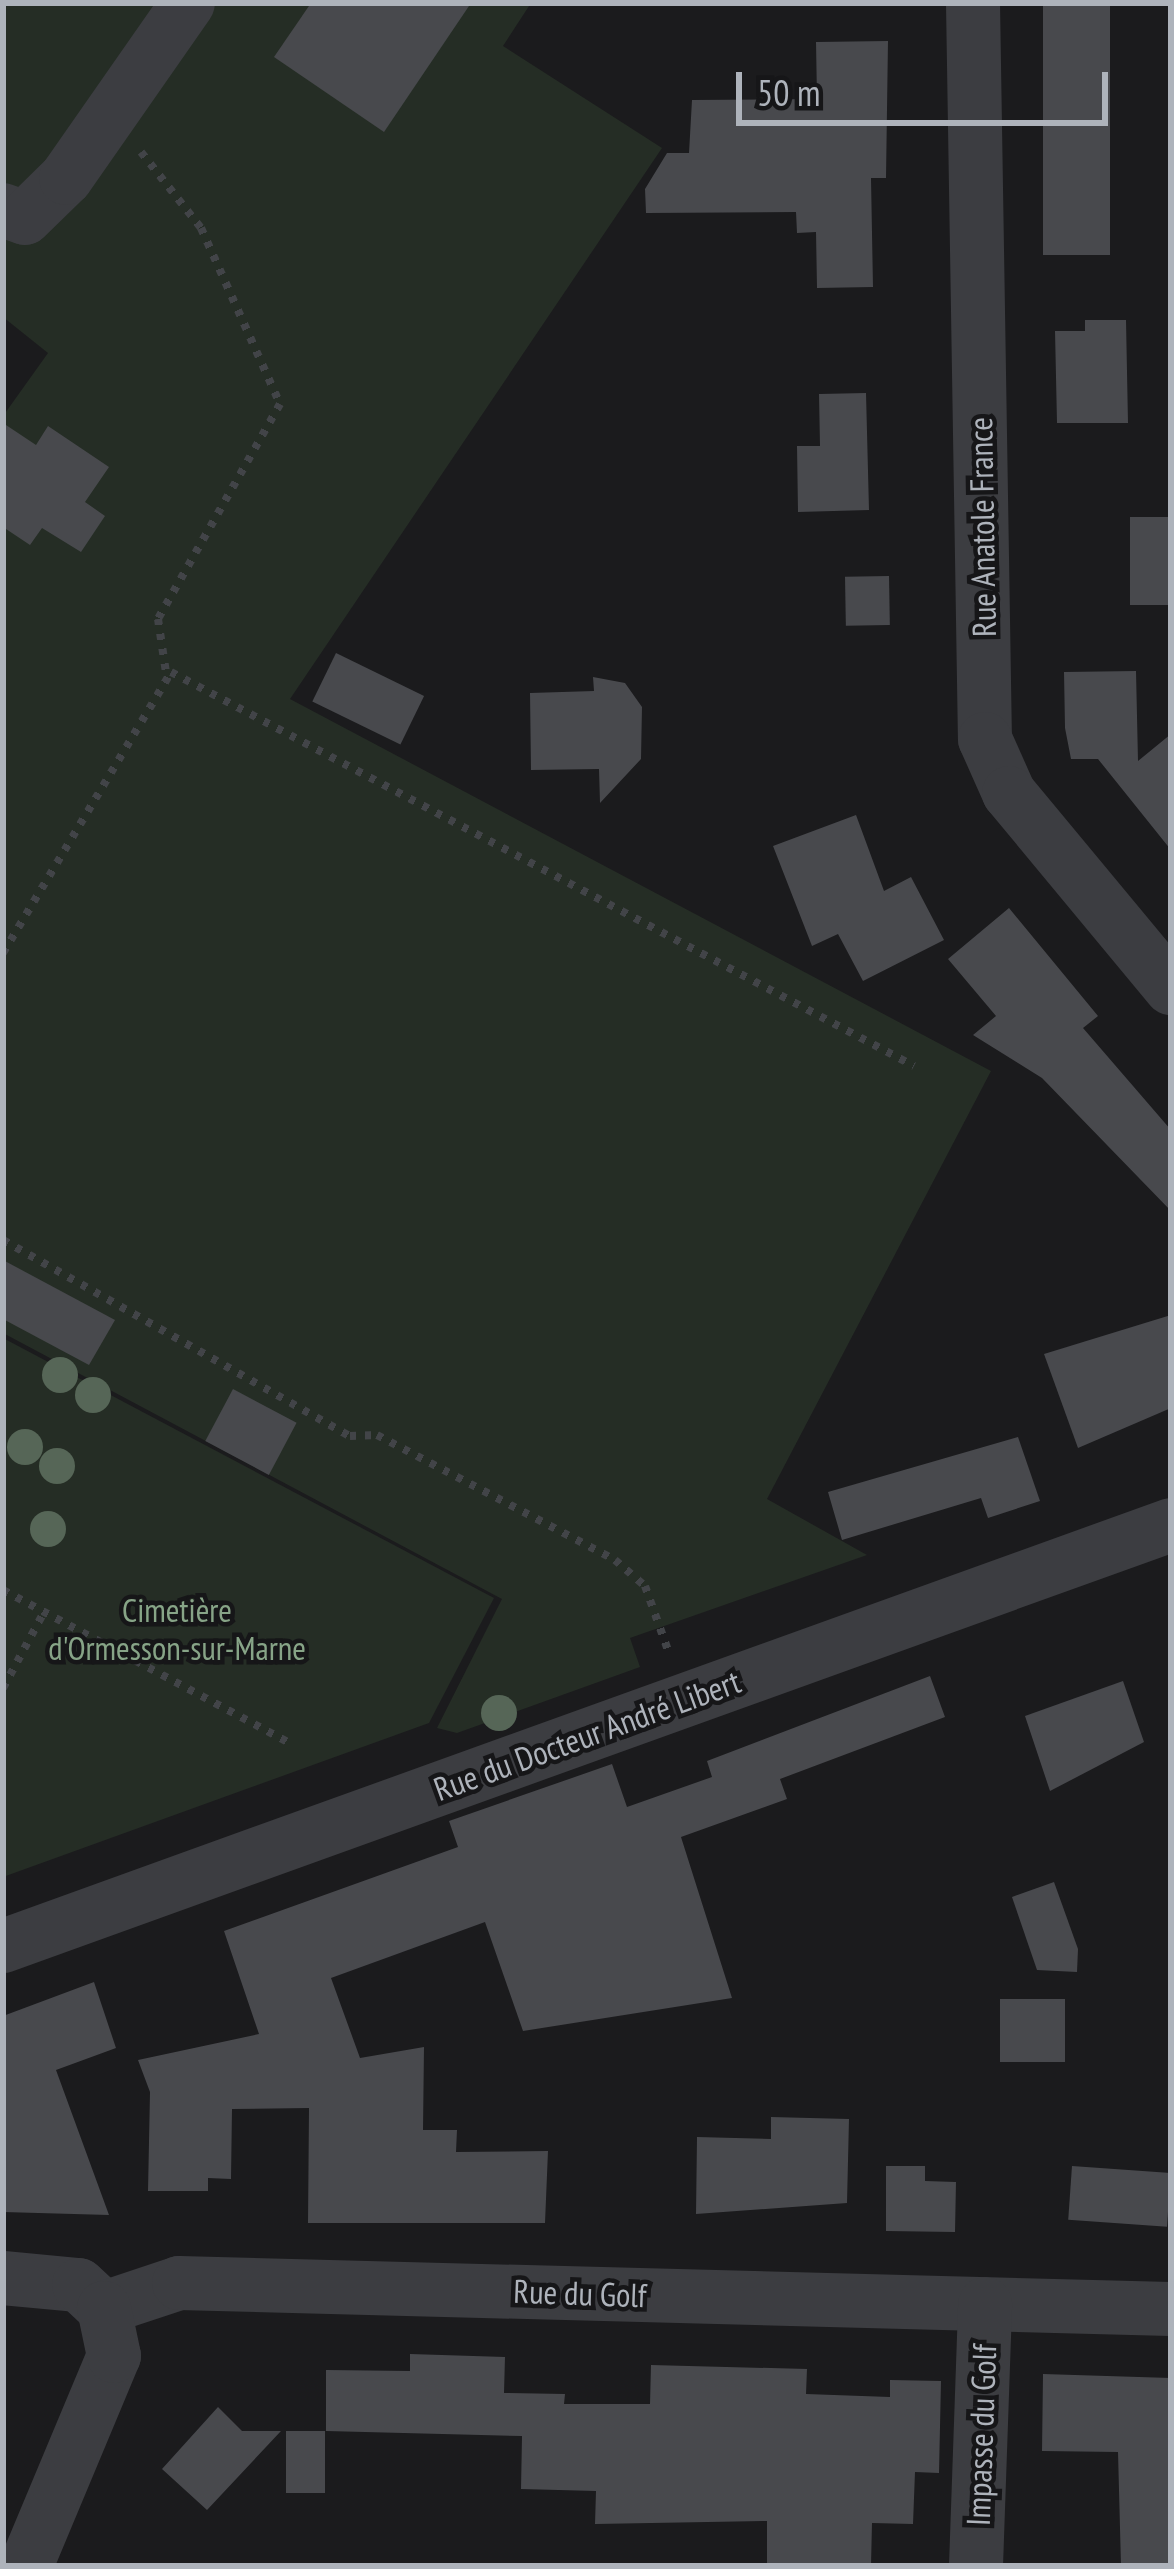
<!DOCTYPE html>
<html>
<head>
<meta charset="utf-8">
<style>
  body { margin:0 }
  #map { position:relative; width:1174px; height:2569px; overflow:hidden; background:#1b1b1d; font-family:"PT Sans Narrow",sans-serif }
  div>[style] { position:absolute }
  .green>* { inset:0; background:#252d25 }
  .building>* { inset:0; background:#48494d; transform-origin:0 0 }
  .path>* { height:8px; margin-top:-4px; transform-origin:0; background:repeating-linear-gradient(90deg,#424448 0 6px,transparent 0 15px) }
  .street>* { height:54px; margin:-27px; padding:0 27px; transform-origin:27px; border-radius:27px; background:#3c3d41 }
  .trees>* { width:36px; height:36px; margin:-18px; border-radius:50%; background:#566657 }
  span { translate:-50% -50%; white-space:nowrap; text-align:center; line-height:1.15; -webkit-text-stroke:9px #161618; paint-order:stroke }
  .street-label { font-size:33px; color:#aeb3bb }
  .park-label { font-size:33px; color:#87a487 }
  .frame { position:absolute; inset:0; border:6px solid #aeb3bb; pointer-events:none }
  .scale { position:absolute; left:736px; top:72px; width:372px; height:54px; box-sizing:border-box; border:6px solid #aeb3bb; border-top:0; padding-left:15px; font-size:36px; line-height:42px; white-space:nowrap; color:#aeb3bb; -webkit-text-stroke:9px #161618; paint-order:stroke }
</style>
</head>
<body>
<div id="map">
  <div class="green">
    <div style="clip-path:polygon(3px 3px,531px 3px,503px 46px,662px 148px,290px 699px,991px 1071px,767px 1499px,867px 1555px,630px 1638px,640px 1667px,457px 1733px,437px 1728px,502px 1599px,3px 1333px,3px 416px,48px 353px,3px 317px)"></div>
    <div style="clip-path:polygon(3px 1338px,494px 1598px,429px 1723px,3px 1877px)"></div>
  </div>
  <div class="building">
    <div style="clip-path:polygon(311px 3px,471px 3px,384px 132px,274px 57px)"></div>
    <div style="left:1043px;top:3px;width:67px;height:252px"></div>
    <div style="clip-path:polygon(888px 41px,886px 178px,871px 178px,873px 287px,817px 288px,816px 232px,797px 233px,796px 212px,646px 213px,645px 189px,667px 153px,689px 153px,692px 100px,817px 99px,816px 42px)"></div>
    <div style="clip-path:polygon(1085px 320px,1126px 320px,1128px 423px,1057px 423px,1055px 331px,1085px 331px)"></div>
    <div style="clip-path:polygon(866px 393px,869px 510px,798px 512px,797px 446px,820px 446px,819px 394px)"></div>
    <div style="clip-path:polygon(3px 423px,36px 445px,48px 426px,109px 467px,85px 502px,105px 516px,81px 552px,42px 528px,30px 545px,3px 527px)"></div>
    <div style="left:1130px;top:517px;width:41px;height:88px"></div>
    <div style="left:889px;top:576px;width:49px;height:44px;rotate:89deg"></div>
    <div style="left:336px;top:653px;width:98px;height:54px;rotate:26deg"></div>
    <div style="clip-path:polygon(1136px 671px,1138px 761px,1171px 734px,1171px 850px,1098px 759px,1071px 759px,1065px 728px,1064px 672px)"></div>
    <div style="clip-path:polygon(593px 677px,625px 683px,642px 707px,641px 759px,600px 803px,599px 769px,531px 770px,530px 693px,594px 691px)"></div>
    <div style="clip-path:polygon(856px 815px,884px 891px,911px 877px,944px 940px,863px 981px,838px 934px,812px 946px,773px 846px)"></div>
    <div style="clip-path:polygon(1009px 908px,1098px 1016px,1083px 1028px,1171px 1130px,1171px 1211px,1042px 1078px,973px 1035px,996px 1016px,948px 959px)"></div>
    <div style="clip-path:polygon(3px 1260px,115px 1320px,89px 1365px,3px 1319px)"></div>
    <div style="clip-path:polygon(1171px 1315px,1171px 1408px,1078px 1448px,1044px 1354px)"></div>
    <div style="left:233px;top:1389px;width:72px;height:59px;rotate:28deg"></div>
    <div style="clip-path:polygon(1018px 1437px,1040px 1501px,988px 1518px,981px 1498px,842px 1540px,828px 1492px)"></div>
    <div style="clip-path:polygon(930px 1676px,945px 1717px,780px 1779px,787px 1799px,681px 1837px,732px 1998px,523px 2031px,485px 1922px,331px 1978px,360px 2058px,424px 2047px,423px 2130px,457px 2130px,456px 2152px,548px 2151px,545px 2223px,308px 2223px,309px 2108px,232px 2109px,231px 2179px,208px 2178px,208px 2191px,148px 2191px,150px 2092px,138px 2060px,259px 2034px,224px 1931px,458px 1847px,449px 1821px,612px 1764px,627px 1807px,712px 1777px,707px 1761px)"></div>
    <div style="clip-path:polygon(1123px 1681px,1144px 1742px,1050px 1791px,1025px 1716px)"></div>
    <div style="clip-path:polygon(1054px 1882px,1078px 1949px,1077px 1972px,1037px 1970px,1012px 1897px)"></div>
    <div style="clip-path:polygon(94px 1982px,116px 2048px,56px 2070px,109px 2215px,3px 2212px,3px 2016px)"></div>
    <div style="left:1000px;top:1999px;width:65px;height:63px"></div>
    <div style="clip-path:polygon(771px 2117px,849px 2119px,847px 2203px,696px 2214px,697px 2137px,771px 2139px)"></div>
    <div style="clip-path:polygon(886px 2166px,925px 2166px,925px 2181px,956px 2182px,955px 2232px,886px 2231px)"></div>
    <div style="left:1072px;top:2166px;width:99px;height:54px;rotate:4deg"></div>
    <div style="clip-path:polygon(410px 2354px,505px 2357px,504px 2393px,565px 2394px,564px 2404px,650px 2404px,651px 2365px,807px 2369px,806px 2394px,890px 2397px,890px 2380px,941px 2381px,939px 2473px,915px 2472px,913px 2524px,872px 2523px,871px 2566px,767px 2566px,767px 2521px,595px 2524px,596px 2491px,521px 2489px,522px 2436px,326px 2431px,326px 2370px,410px 2371px)"></div>
    <div style="clip-path:polygon(1043px 2374px,1171px 2378px,1171px 2566px,1121px 2566px,1118px 2452px,1042px 2451px)"></div>
    <div style="clip-path:polygon(218px 2407px,242px 2431px,281px 2431px,207px 2510px,162px 2469px)"></div>
    <div style="left:286px;top:2431px;width:39px;height:62px"></div>
  </div>
  <div class="path">
    <div style="left:141px;top:152px;width:97px;rotate:51.7deg"></div>
    <div style="left:201px;top:228px;width:193px;rotate:65.8deg"></div>
    <div style="left:280px;top:404px;width:247px;rotate:119.6deg"></div>
    <div style="left:158px;top:619px;width:61px;rotate:81.5deg"></div>
    <div style="left:3px;top:953px;width:327px;rotate:-59.1deg"></div>
    <div style="left:171px;top:672px;width:841px;rotate:27.94deg"></div>
    <div style="left:3px;top:1240px;width:399px;rotate:29.5deg"></div>
    <div style="left:350px;top:1436px;width:27px;rotate:-2deg"></div>
    <div style="left:377px;top:1435px;width:269px;rotate:27.7deg"></div>
    <div style="left:615px;top:1560px;width:40px;rotate:41deg"></div>
    <div style="left:645px;top:1586px;width:71px;rotate:70.3deg"></div>
    <div style="left:3px;top:1590px;width:327px;rotate:28.1deg"></div>
    <div style="left:3px;top:1688px;width:86px;rotate:-61.7deg"></div>
  </div>
  <div class="street">
    <div style="left:973px;top:3px;width:736px;rotate:89.07deg"></div>
    <div style="left:985px;top:739px;width:59px;rotate:66deg"></div>
    <div style="left:1009px;top:793px;width:254px;rotate:50.3deg"></div>
    <div style="left:3px;top:210px;width:23px;rotate:20deg"></div>
    <div style="left:25px;top:218px;width:57px;rotate:-44.3deg"></div>
    <div style="left:66px;top:178px;width:213px;rotate:-55.1deg"></div>
    <div style="left:3px;top:1946px;width:1242px;rotate:-19.82deg"></div>
    <div style="left:3px;top:2278px;width:76px;rotate:5.3deg"></div>
    <div style="left:79px;top:2285px;width:34px;rotate:43deg"></div>
    <div style="left:104px;top:2308px;width:79px;rotate:-18.4deg"></div>
    <div style="left:179px;top:2283px;width:992px;rotate:1.5deg"></div>
    <div style="left:26px;top:2566px;width:228px;rotate:-67.3deg"></div>
    <div style="left:114px;top:2356px;width:49px;rotate:-101.8deg"></div>
    <div style="left:976px;top:2566px;width:262px;rotate:-88deg"></div>
  </div>
  <div class="trees">
    <div style="left:60px;top:1375px"></div>
    <div style="left:93px;top:1395px"></div>
    <div style="left:25px;top:1447px"></div>
    <div style="left:57px;top:1466px"></div>
    <div style="left:48px;top:1529px"></div>
    <div style="left:499px;top:1713px"></div>
  </div>
  <div class="street-label">
    <span style="left:982px;top:527px;rotate:-91deg">Rue Anatole France</span>
    <span style="left:587px;top:1735px;rotate:-20deg">Rue du Docteur André Libert</span>
    <span style="left:580px;top:2293px;rotate:2deg">Rue du Golf</span>
    <span style="left:981px;top:2435px;rotate:-88deg">Impasse du Golf</span>
  </div>
  <div class="park-label">
    <span style="left:177px;top:1629px">Cimetière<br>d'Ormesson-sur-Marne</span>
  </div>
  <div class="frame"></div>
  <div class="scale">50 m</div>
</div>
</body>
</html>
